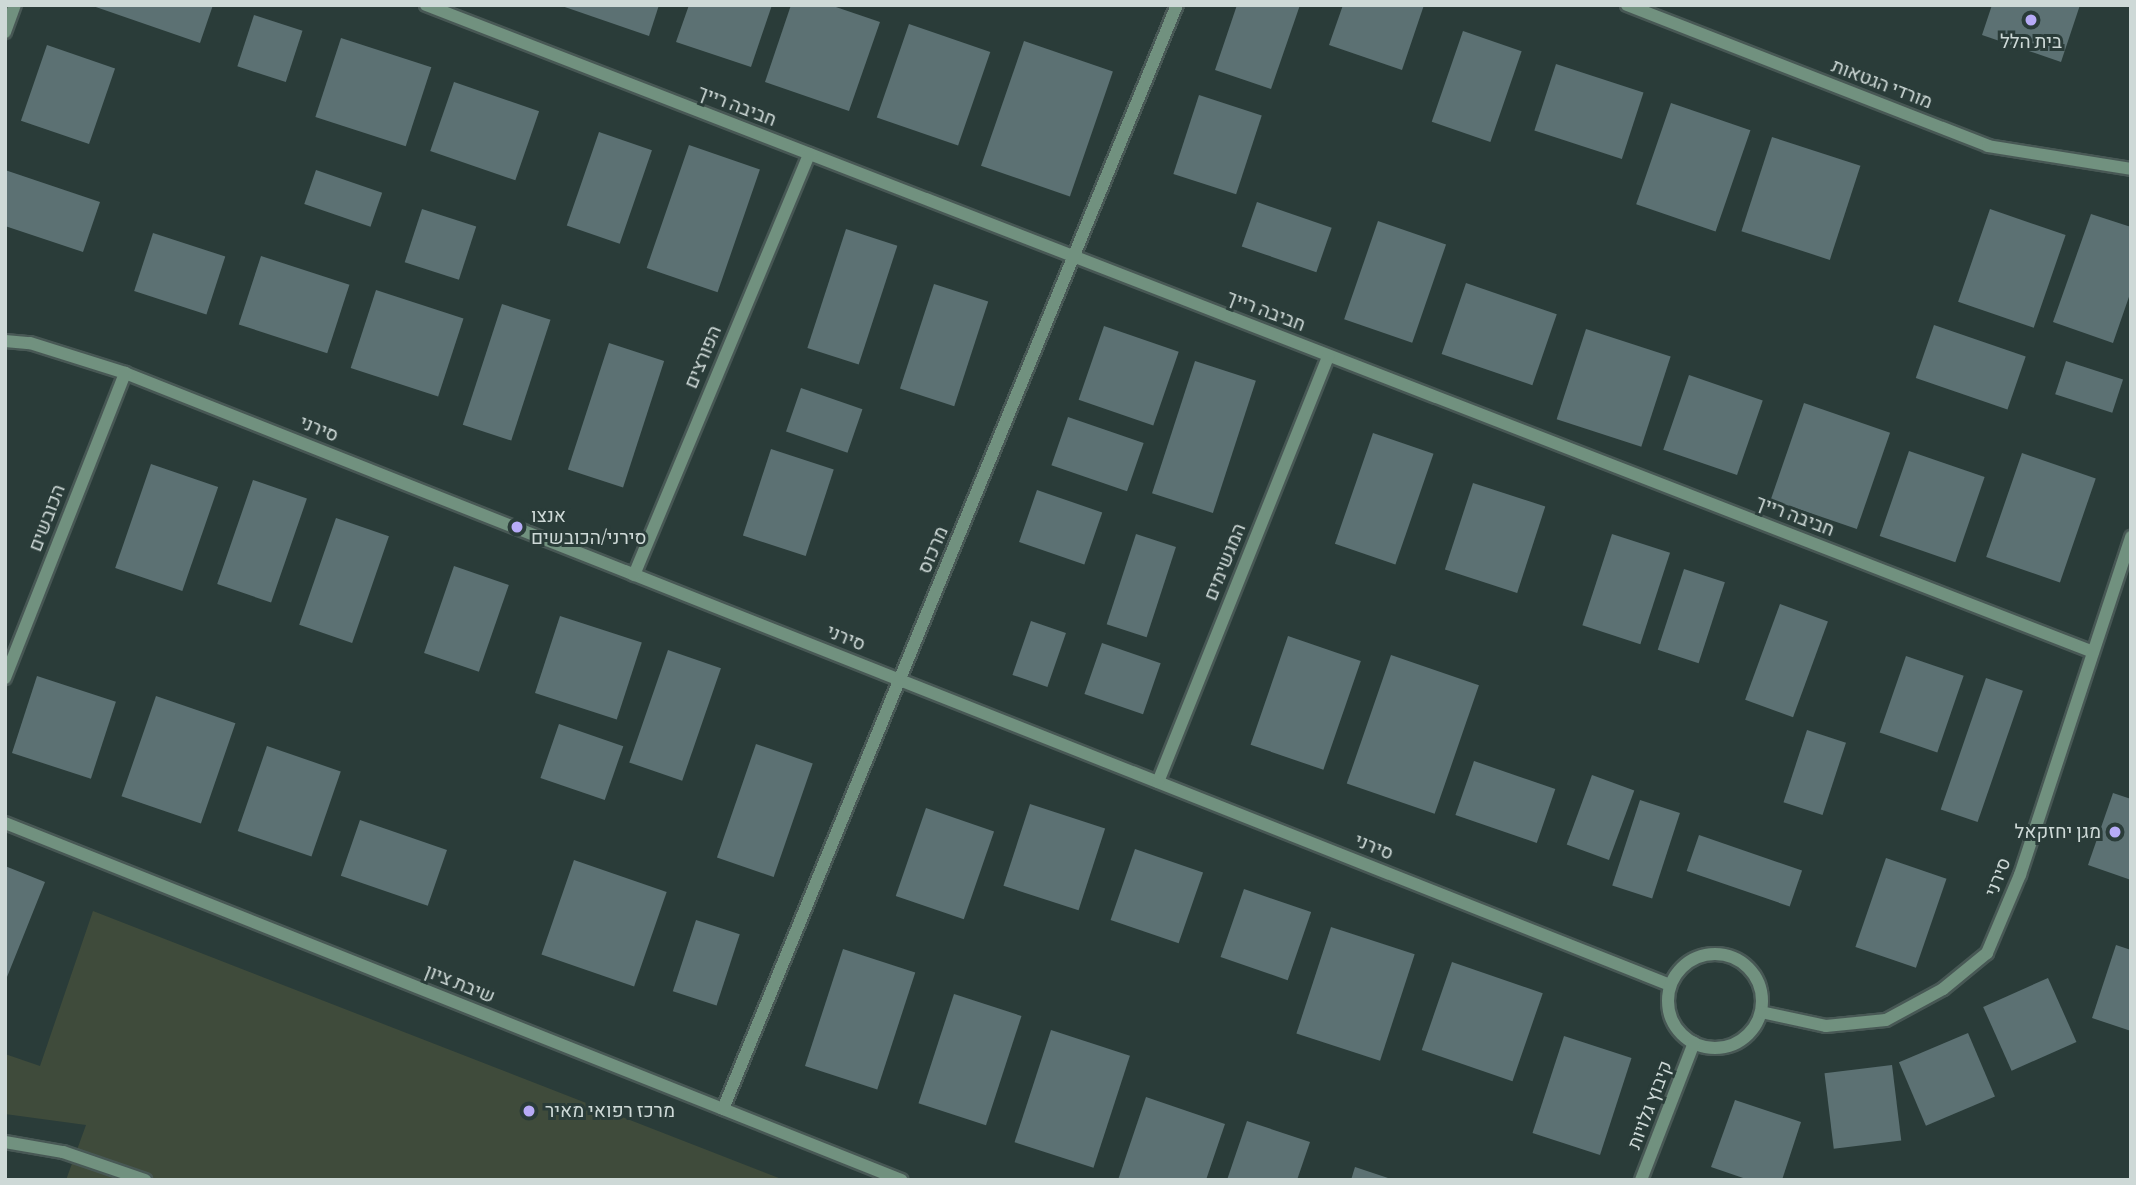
<!DOCTYPE html>
<html>
<head>
<meta charset="utf-8">
<style>
  body { margin:0 }
  #map { position:relative; width:2136px; height:1185px; overflow:hidden; background:#2a3c39; font-family:Bitter,Heebo,serif }
  div>[style] { position:absolute }
  .green>* { inset:0; background:#3f4b3b }
  .building>* { inset:0; background:#5c7173; transform-origin:0 0 }
  .roads { filter:drop-shadow(2px 0 #485855) drop-shadow(-2px 0 #485855) drop-shadow(0 2px #485855) drop-shadow(0 -2px #485855) }
  .minor>* { height:12px; margin:-6px; padding:0 6px; transform-origin:6px; border-radius:6px; background:#71917f }
  .minor>.ring { margin:-6px; padding:0; box-sizing:content-box; background:none; border:12px solid #71917f; border-radius:50% }
  .dots>* { width:19px; height:19px; translate:-50% -50%; box-sizing:border-box; border:4px solid #2a3c39; border-radius:50% }
  span { translate:-50% -50%; white-space:nowrap; text-align:center; line-height:1.15; -webkit-text-stroke:6px #2a3c39; paint-order:stroke }
  .poi-label { font-size:19px; color:#ced9d7 }
  .left { translate:0 -50%; text-align:left }
  .right { translate:-100% -50%; text-align:right }
  .street-label { font-size:19px; color:#ced9d7 }
  .frame { position:absolute; inset:0; border:7px solid #ced9d7; pointer-events:none }
</style>
</head>
<body>
<div id="map">
  <div class="green">
    <div style="clip-path:polygon(93px 911px,784px 1180px,66px 1180px,86px 1125px,5px 1114px,5px 1054px,40px 1066px)"></div>
  </div>
  <div class="building">
    <div style="clip-path:polygon(90px 5px,213px 5px,200px 43px)"></div>
    <div style="clip-path:polygon(559px 5px,659px 5px,649px 36px)"></div>
    <div style="clip-path:polygon(689px 5px,772px 5px,751px 67px,676px 42px)"></div>
    <div style="clip-path:polygon(791px 5px,830px 5px,880px 22px,849px 111px,765px 82px)"></div>
    <div style="clip-path:polygon(1237px 5px,1300px 5px,1271px 89px,1215px 70px)"></div>
    <div style="clip-path:polygon(1343px 5px,1424px 5px,1402px 70px,1329px 45px)"></div>
    <div style="clip-path:polygon(1992px 5px,2080px 5px,2061px 62px,1982px 35px)"></div>
    <div style="left:254px;top:15px;width:51px;height:54px;rotate:18deg"></div>
    <div style="left:909px;top:24px;width:86px;height:99px;rotate:19deg"></div>
    <div style="left:1463px;top:31px;width:62px;height:96px;rotate:19deg"></div>
    <div style="left:341px;top:38px;width:95px;height:83px;rotate:18deg"></div>
    <div style="left:1024px;top:41px;width:94px;height:132px;rotate:19deg"></div>
    <div style="left:47px;top:45px;width:72px;height:80px;rotate:19deg"></div>
    <div style="left:1556px;top:64px;width:92px;height:70px;rotate:18deg"></div>
    <div style="left:454px;top:82px;width:90px;height:73px;rotate:19deg"></div>
    <div style="left:1199px;top:95px;width:66px;height:83px;rotate:18deg"></div>
    <div style="left:1671px;top:103px;width:84px;height:107px;rotate:19deg"></div>
    <div style="left:599px;top:132px;width:56px;height:99px;rotate:19deg"></div>
    <div style="left:1772px;top:137px;width:93px;height:99px;rotate:18deg"></div>
    <div style="left:689px;top:145px;width:75px;height:130px;rotate:19deg"></div>
    <div style="clip-path:polygon(5px 170px,100px 202px,83px 252px,5px 226px)"></div>
    <div style="left:316px;top:170px;width:70px;height:36px;rotate:19deg"></div>
    <div style="left:1257px;top:202px;width:79px;height:47px;rotate:19deg"></div>
    <div style="left:422px;top:209px;width:57px;height:56px;rotate:18deg"></div>
    <div style="left:1990px;top:209px;width:80px;height:98px;rotate:19deg"></div>
    <div style="clip-path:polygon(2091px 214px,2131px 227px,2131px 291px,2113px 343px,2053px 322px)"></div>
    <div style="left:1378px;top:221px;width:72px;height:104px;rotate:19deg"></div>
    <div style="left:846px;top:229px;width:54px;height:125px;rotate:18deg"></div>
    <div style="left:153px;top:233px;width:76px;height:61px;rotate:18deg"></div>
    <div style="left:261px;top:256px;width:93px;height:72px;rotate:18deg"></div>
    <div style="left:1466px;top:283px;width:96px;height:75px;rotate:19deg"></div>
    <div style="left:934px;top:284px;width:57px;height:110px;rotate:18deg"></div>
    <div style="left:376px;top:290px;width:92px;height:82px;rotate:18deg"></div>
    <div style="left:502px;top:304px;width:51px;height:127px;rotate:18deg"></div>
    <div style="left:1934px;top:325px;width:97px;height:56px;rotate:19deg"></div>
    <div style="left:1104px;top:326px;width:79px;height:78px;rotate:19deg"></div>
    <div style="left:1586px;top:329px;width:89px;height:95px;rotate:18deg"></div>
    <div style="left:609px;top:343px;width:58px;height:133px;rotate:18deg"></div>
    <div style="left:1195px;top:361px;width:64px;height:139px;rotate:18deg"></div>
    <div style="left:2066px;top:361px;width:60px;height:35px;rotate:18deg"></div>
    <div style="left:1689px;top:375px;width:78px;height:79px;rotate:19deg"></div>
    <div style="left:801px;top:388px;width:65px;height:46px;rotate:19deg"></div>
    <div style="left:1804px;top:403px;width:91px;height:102px;rotate:19deg"></div>
    <div style="left:1068px;top:417px;width:80px;height:51px;rotate:19deg"></div>
    <div style="left:1373px;top:433px;width:64px;height:117px;rotate:19deg"></div>
    <div style="left:771px;top:449px;width:66px;height:91px;rotate:18deg"></div>
    <div style="left:1909px;top:451px;width:80px;height:90px;rotate:19deg"></div>
    <div style="left:2022px;top:453px;width:78px;height:110px;rotate:19deg"></div>
    <div style="left:151px;top:464px;width:71px;height:110px;rotate:19deg"></div>
    <div style="left:253px;top:480px;width:57px;height:110px;rotate:19deg"></div>
    <div style="left:1473px;top:483px;width:76px;height:91px;rotate:18deg"></div>
    <div style="left:1037px;top:490px;width:69px;height:55px;rotate:19deg"></div>
    <div style="left:336px;top:518px;width:56px;height:113px;rotate:19deg"></div>
    <div style="left:1136px;top:534px;width:42px;height:95px;rotate:18deg"></div>
    <div style="left:1612px;top:534px;width:61px;height:96px;rotate:18deg"></div>
    <div style="left:454px;top:566px;width:58px;height:92px;rotate:19deg"></div>
    <div style="left:1684px;top:569px;width:43px;height:85px;rotate:18deg"></div>
    <div style="left:1780px;top:604px;width:51px;height:102px;rotate:20deg"></div>
    <div style="left:560px;top:616px;width:86px;height:81px;rotate:18deg"></div>
    <div style="left:1031px;top:621px;width:37px;height:57px;rotate:19deg"></div>
    <div style="left:1288px;top:636px;width:77px;height:115px;rotate:19deg"></div>
    <div style="left:1102px;top:643px;width:62px;height:54px;rotate:19deg"></div>
    <div style="left:668px;top:650px;width:56px;height:119px;rotate:19deg"></div>
    <div style="left:1391px;top:655px;width:93px;height:136px;rotate:19deg"></div>
    <div style="left:1906px;top:656px;width:61px;height:81px;rotate:19deg"></div>
    <div style="left:37px;top:676px;width:83px;height:81px;rotate:18deg"></div>
    <div style="left:1986px;top:678px;width:39px;height:139px;rotate:19deg"></div>
    <div style="left:156px;top:696px;width:84px;height:106px;rotate:19deg"></div>
    <div style="left:559px;top:724px;width:68px;height:57px;rotate:19deg"></div>
    <div style="left:1807px;top:730px;width:41px;height:76px;rotate:18deg"></div>
    <div style="left:756px;top:744px;width:60px;height:120px;rotate:19deg"></div>
    <div style="left:267px;top:746px;width:78px;height:90px;rotate:19deg"></div>
    <div style="left:1474px;top:761px;width:86px;height:57px;rotate:19deg"></div>
    <div style="left:1592px;top:775px;width:45px;height:74px;rotate:20deg"></div>
    <div style="clip-path:polygon(2113px 793px,2131px 799px,2131px 880px,2088px 865px)"></div>
    <div style="left:1640px;top:800px;width:42px;height:90px;rotate:18deg"></div>
    <div style="left:1030px;top:804px;width:79px;height:86px;rotate:18deg"></div>
    <div style="left:926px;top:808px;width:72px;height:93px;rotate:19deg"></div>
    <div style="left:360px;top:820px;width:92px;height:59px;rotate:19deg"></div>
    <div style="left:1699px;top:835px;width:109px;height:38px;rotate:19deg"></div>
    <div style="left:1135px;top:849px;width:72px;height:75px;rotate:19deg"></div>
    <div style="left:1886px;top:858px;width:64px;height:94px;rotate:19deg"></div>
    <div style="left:574px;top:860px;width:98px;height:100px;rotate:19deg"></div>
    <div style="clip-path:polygon(5px 866px,45px 882px,5px 982px)"></div>
    <div style="left:1244px;top:889px;width:71px;height:72px;rotate:19deg"></div>
    <div style="left:696px;top:920px;width:46px;height:75px;rotate:18deg"></div>
    <div style="left:1331px;top:927px;width:88px;height:112px;rotate:18deg"></div>
    <div style="clip-path:polygon(2116px 945px,2131px 950px,2131px 1031px,2092px 1018px)"></div>
    <div style="left:843px;top:949px;width:76px;height:123px;rotate:18deg"></div>
    <div style="left:1452px;top:962px;width:96px;height:93px;rotate:19deg"></div>
    <div style="left:2048px;top:978px;width:70px;height:71px;rotate:66deg"></div>
    <div style="left:954px;top:994px;width:71px;height:115px;rotate:18deg"></div>
    <div style="left:1051px;top:1030px;width:83px;height:118px;rotate:18deg"></div>
    <div style="left:1968px;top:1033px;width:69px;height:75px;rotate:67deg"></div>
    <div style="left:1564px;top:1036px;width:71px;height:102px;rotate:18deg"></div>
    <div style="left:1892px;top:1065px;width:76px;height:68px;rotate:83deg"></div>
    <div style="clip-path:polygon(1146px 1097px,1225px 1124px,1206px 1180px,1118px 1180px)"></div>
    <div style="clip-path:polygon(1735px 1100px,1801px 1122px,1782px 1180px,1749px 1180px,1711px 1167px)"></div>
    <div style="clip-path:polygon(1247px 1121px,1310px 1142px,1297px 1180px,1227px 1180px)"></div>
    <div style="clip-path:polygon(1355px 1167px,1391px 1179px,1391px 1180px,1351px 1180px)"></div>
  </div>
  <div class="roads">
    <div class="minor">
      <div style="left:426px;top:5px;width:1788px;rotate:21.21deg"></div>
      <div style="left:1627px;top:5px;width:388px;rotate:21.3deg"></div>
      <div style="left:1988px;top:146px;width:145px;rotate:9.1deg"></div>
      <div style="left:5px;top:32px;width:29px;rotate:-70deg"></div>
      <div style="left:5px;top:341px;width:25px;rotate:5deg"></div>
      <div style="left:30px;top:343px;width:100px;rotate:17.5deg"></div>
      <div style="left:125px;top:373px;width:1662px;rotate:21.61deg"></div>
      <div style="left:634px;top:575px;width:456px;rotate:-67.4deg"></div>
      <div style="left:5px;top:678px;width:328px;rotate:-68.5deg"></div>
      <div style="left:1158px;top:782px;width:459px;rotate:-68.2deg"></div>
      <div style="left:5px;top:823px;width:965px;rotate:21.72deg"></div>
      <div class="ring" style="left:1668px;top:954px;width:82px;height:82px"></div>
      <div style="left:1761px;top:1012px;width:66px;rotate:12.2deg"></div>
      <div style="left:1826px;top:1026px;width:60px;rotate:-5.7deg"></div>
      <div style="left:1886px;top:1020px;width:65px;rotate:-28.5deg"></div>
      <div style="left:1943px;top:989px;width:57px;rotate:-39.3deg"></div>
      <div style="left:1987px;top:953px;width:85px;rotate:-67.1deg"></div>
      <div style="left:2020px;top:875px;width:356px;rotate:-71.8deg"></div>
      <div style="left:723px;top:1109px;width:1194px;rotate:-67.65deg"></div>
      <div style="left:5px;top:1142px;width:59px;rotate:9.8deg"></div>
      <div style="left:63px;top:1152px;width:87px;rotate:18.9deg"></div>
      <div style="left:1641px;top:1180px;width:147px;rotate:-68.9deg"></div>
    </div>
  </div>
  <div class="dots">
    <div style="left:2031px;top:20px;background:#b7abf7"></div>
    <div style="left:517px;top:527px;background:#b7abf7"></div>
    <div style="left:2115px;top:832px;background:#b7abf7"></div>
    <div style="left:529px;top:1111px;background:#b7abf7"></div>
  </div>
  <div class="poi-label">
    <span style="left:2031px;top:42px">בית הלל</span>
    <span class="left" style="left:531px;top:527px">אנצו<br>סירני/הכובשים</span>
    <span class="right" style="left:2101px;top:832px">מגן יחזקאל</span>
    <span class="left" style="left:545px;top:1111px">מרכז רפואי מאיר</span>
  </div>
  <div class="street-label">
    <span style="left:1882px;top:84px;rotate:21deg">מורדי הגטאות</span>
    <span style="left:737px;top:106px;rotate:21deg">חביבה רייך</span>
    <span style="left:1266px;top:311px;rotate:21deg">חביבה רייך</span>
    <span style="left:703px;top:357px;rotate:-67deg">הפורצים</span>
    <span style="left:319px;top:429px;rotate:22deg">סירני</span>
    <span style="left:1795px;top:516px;rotate:21deg">חביבה רייך</span>
    <span style="left:47px;top:518px;rotate:-69deg">הכובשים</span>
    <span style="left:933px;top:550px;rotate:-67deg">מרכוס</span>
    <span style="left:1225px;top:562px;rotate:-68deg">המגשימים</span>
    <span style="left:846px;top:638px;rotate:22deg">סירני</span>
    <span style="left:1374px;top:847px;rotate:22deg">סירני</span>
    <span style="left:1998px;top:877px;rotate:-69deg">סירני</span>
    <span style="left:460px;top:984px;rotate:22deg">שיבת ציון</span>
    <span style="left:1650px;top:1105px;rotate:-69deg">קיבוץ גלויות</span>
  </div>
  <div class="frame"></div>
</div>
</body>
</html>
